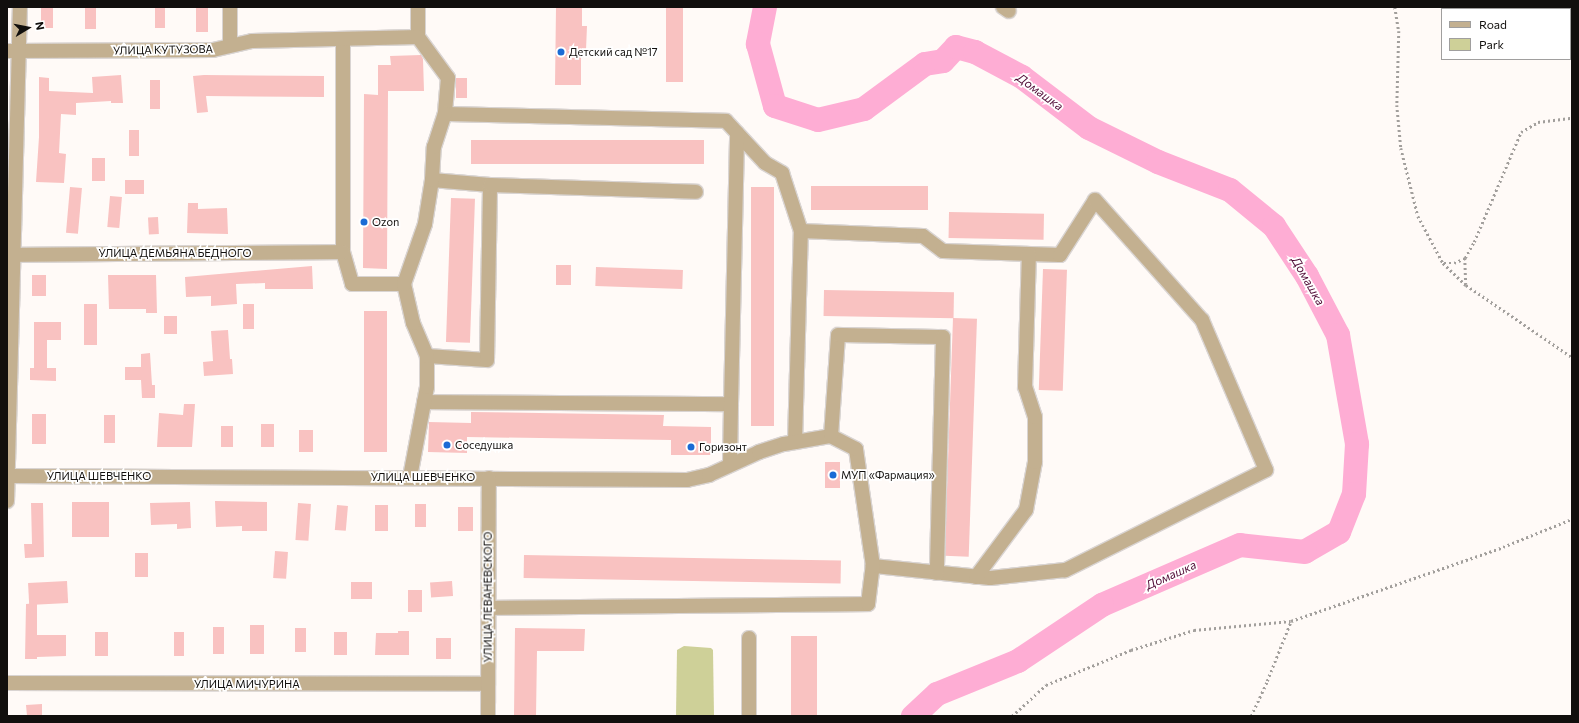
<!DOCTYPE html>
<html>
<head>
<meta charset="utf-8">
<style>
  body { margin:0 }
  #map { position:relative; width:1579px; height:723px; overflow:hidden; background:#fffaf7; font-family:Commissioner,sans-serif }
  div>[style] { position:absolute }
  .green>* { inset:0; background:#ced098 }
  .river>* { height:24px; margin:-12px; padding:0 12px; transform-origin:12px; border-radius:12px; background:#feadd4 }
  .building>* { inset:0; background:#f9c2c1; transform-origin:0 0 }
  .path>* { height:2.5px; margin-top:-1.25px; transform-origin:0; background:repeating-linear-gradient(90deg,#a29f9c 0 2px,transparent 0 5px) }
  .roads { filter:drop-shadow(1px 0 #d9d4d2) drop-shadow(-1px 0 #d9d4d2) drop-shadow(0 1px #d9d4d2) drop-shadow(0 -1px #d9d4d2) }
  .minor>* { height:14px; margin:-7px; padding:0 7px; transform-origin:7px; border-radius:7px; background:#c3b090 }
  .dots>* { width:11px; height:11px; translate:-50% -50%; box-sizing:border-box; border:2px solid #fff; border-radius:50% }
  span { translate:-50% -50%; white-space:nowrap; text-align:center; line-height:1.15; -webkit-text-stroke:3.5px #fff; paint-order:stroke }
  .street-label { font-size:11px; color:#110f0d }
  .poi-label { font-size:11px; color:#110f0d }
  .left { translate:0 -50%; text-align:left }
  .water-label { font-size:12px; color:#4e0833; font-style:italic }
  .frame { position:absolute; inset:0; border:8px solid #110f0d; pointer-events:none }
  .legend { position:absolute; left:1441px; top:8px; width:130px; height:52px; box-sizing:border-box; background:#fff; border:1px solid #a09f9e; margin:0; padding:5px 7px; list-style:none; font-size:12px; color:#110f0d }
  .legend li { display:flex; align-items:center; gap:8px; height:20px }
  .legend b { width:20px; border:1px solid #a09f9e }
  .north { position:absolute; left:8px; top:8px; width:40px; height:40px; -webkit-text-stroke:3px #fff; paint-order:stroke; rotate:80deg; font-size:11px; font-weight:700; line-height:16px; text-align:center; color:#110f0d }
  .north::after { content:''; display:block; margin:auto; width:14px; height:18px; background:#110f0d; clip-path:polygon(50% 0,100% 100%,50% 72%,0 100%) }
</style>
</head>
<body>
<div id="map">
  <div class="green">
    <div style="clip-path:polygon(684px 646px,711px 648px,713px 650px,714px 716px,676px 716px,677px 650px)"></div>
  </div>
  <div class="river">
    <div style="left:765px;top:7px;width:38px;rotate:101deg"></div>
    <div style="left:758px;top:44px;width:64px;rotate:74.7deg"></div>
    <div style="left:775px;top:106px;width:45px;rotate:18deg"></div>
    <div style="left:818px;top:120px;width:47px;rotate:-13.4deg"></div>
    <div style="left:864px;top:109px;width:76px;rotate:-36.4deg"></div>
    <div style="left:925px;top:64px;width:18px;rotate:-9deg"></div>
    <div style="left:943px;top:61px;width:19px;rotate:-47deg"></div>
    <div style="left:956px;top:47px;width:20px;rotate:15deg"></div>
    <div style="left:975px;top:52px;width:53px;rotate:28deg"></div>
    <div style="left:1022px;top:77px;width:84px;rotate:37.3deg"></div>
    <div style="left:1089px;top:128px;width:77px;rotate:26.2deg"></div>
    <div style="left:1158px;top:162px;width:77px;rotate:21.3deg"></div>
    <div style="left:1230px;top:190px;width:57px;rotate:39.3deg"></div>
    <div style="left:1274px;top:226px;width:60px;rotate:56.6deg"></div>
    <div style="left:1307px;top:276px;width:67px;rotate:62.3deg"></div>
    <div style="left:1338px;top:335px;width:111px;rotate:80.1deg"></div>
    <div style="left:1357px;top:444px;width:50px;rotate:93.4deg"></div>
    <div style="left:1354px;top:494px;width:41px;rotate:111.5deg"></div>
    <div style="left:1339px;top:532px;width:39px;rotate:150deg"></div>
    <div style="left:1305px;top:552px;width:65px;rotate:-173.9deg"></div>
    <div style="left:1240px;top:545px;width:150px;rotate:156.5deg"></div>
    <div style="left:1102px;top:605px;width:101px;rotate:146.3deg"></div>
    <div style="left:1018px;top:661px;width:87px;rotate:157.8deg"></div>
    <div style="left:937px;top:694px;width:33px;rotate:137deg"></div>
  </div>
  <div class="building">
    <div style="left:41px;top:7px;width:12px;height:21px"></div>
    <div style="left:85px;top:7px;width:11px;height:22px"></div>
    <div style="left:155px;top:7px;width:10px;height:21px"></div>
    <div style="left:196px;top:7px;width:12px;height:25px"></div>
    <div style="clip-path:polygon(556px 7px,582px 7px,582px 26px,587px 26px,586px 50px,581px 50px,581px 85px,555px 85px)"></div>
    <div style="left:666px;top:7px;width:17px;height:75px"></div>
    <div style="clip-path:polygon(421px 55px,423px 59px,424px 91px,388px 91px,387px 269px,363px 268px,364px 94px,378px 95px,378px 65px,391px 65px,390px 56px)"></div>
    <div style="clip-path:polygon(121px 75px,123px 103px,111px 103px,111px 101px,76px 103px,76px 115px,61px 114px,59px 153px,66px 154px,64px 183px,36px 182px,39px 137px,39px 77px,49px 78px,49px 91px,93px 93px,92px 77px)"></div>
    <div style="clip-path:polygon(204px 75px,324px 76px,324px 97px,206px 96px,208px 112px,197px 113px,193px 76px)"></div>
    <div style="left:456px;top:78px;width:11px;height:20px"></div>
    <div style="left:150px;top:80px;width:10px;height:29px"></div>
    <div style="left:129px;top:130px;width:10px;height:26px"></div>
    <div style="left:471px;top:140px;width:233px;height:24px"></div>
    <div style="left:92px;top:158px;width:13px;height:23px"></div>
    <div style="left:144px;top:180px;width:14px;height:19px;rotate:90deg"></div>
    <div style="left:811px;top:186px;width:117px;height:24px"></div>
    <div style="left:70px;top:187px;width:12px;height:46px;rotate:5deg"></div>
    <div style="left:751px;top:187px;width:23px;height:239px"></div>
    <div style="left:110px;top:196px;width:12px;height:31px;rotate:5deg"></div>
    <div style="left:451px;top:198px;width:24px;height:144px;rotate:2deg"></div>
    <div style="clip-path:polygon(188px 203px,198px 203px,198px 209px,227px 208px,228px 234px,187px 233px)"></div>
    <div style="left:949px;top:212px;width:95px;height:26px;rotate:1deg"></div>
    <div style="left:158px;top:217px;width:17px;height:10px;rotate:87deg"></div>
    <div style="left:556px;top:265px;width:15px;height:20px"></div>
    <div style="clip-path:polygon(312px 266px,313px 289px,265px 289px,265px 283px,236px 284px,237px 304px,211px 306px,211px 296px,186px 297px,185px 277px)"></div>
    <div style="left:596px;top:267px;width:87px;height:19px;rotate:2deg"></div>
    <div style="left:1043px;top:269px;width:24px;height:121px;rotate:2deg"></div>
    <div style="left:32px;top:275px;width:14px;height:21px"></div>
    <div style="clip-path:polygon(108px 275px,156px 275px,157px 313px,146px 313px,146px 309px,109px 309px)"></div>
    <div style="left:824px;top:290px;width:130px;height:26px;rotate:1deg"></div>
    <div style="left:84px;top:304px;width:13px;height:41px"></div>
    <div style="left:243px;top:304px;width:11px;height:25px"></div>
    <div style="left:364px;top:311px;width:23px;height:141px"></div>
    <div style="left:177px;top:316px;width:18px;height:13px;rotate:90deg"></div>
    <div style="left:953px;top:318px;width:24px;height:238px;rotate:2deg"></div>
    <div style="clip-path:polygon(34px 322px,61px 322px,61px 340px,47px 340px,47px 368px,56px 368px,56px 381px,30px 380px,30px 368px,34px 368px)"></div>
    <div style="clip-path:polygon(228px 330px,230px 359px,232px 359px,233px 374px,204px 376px,203px 362px,213px 361px,211px 331px)"></div>
    <div style="clip-path:polygon(150px 353px,152px 385px,155px 385px,155px 398px,142px 398px,141px 380px,125px 380px,125px 367px,141px 367px,141px 354px)"></div>
    <div style="clip-path:polygon(184px 404px,195px 404px,192px 447px,157px 447px,159px 413px,183px 415px)"></div>
    <div style="clip-path:polygon(471px 412px,664px 415px,663px 426px,711px 427px,711px 455px,671px 455px,671px 440px,467px 437px,467px 453px,428px 452px,429px 422px,471px 423px)"></div>
    <div style="left:32px;top:414px;width:14px;height:30px"></div>
    <div style="left:104px;top:415px;width:11px;height:28px"></div>
    <div style="left:261px;top:424px;width:13px;height:23px"></div>
    <div style="left:221px;top:426px;width:12px;height:21px"></div>
    <div style="left:313px;top:430px;width:22px;height:14px;rotate:90deg"></div>
    <div style="left:825px;top:462px;width:15px;height:26px"></div>
    <div style="clip-path:polygon(215px 501px,267px 502px,267px 531px,242px 531px,242px 526px,216px 527px)"></div>
    <div style="left:72px;top:502px;width:37px;height:35px"></div>
    <div style="clip-path:polygon(190px 502px,191px 528px,177px 529px,177px 524px,151px 525px,150px 503px)"></div>
    <div style="clip-path:polygon(31px 503px,43px 503px,44px 557px,25px 558px,24px 544px,32px 544px)"></div>
    <div style="left:298px;top:503px;width:13px;height:37px;rotate:4deg"></div>
    <div style="left:415px;top:504px;width:11px;height:23px"></div>
    <div style="left:337px;top:505px;width:11px;height:25px;rotate:5deg"></div>
    <div style="left:375px;top:505px;width:13px;height:26px"></div>
    <div style="left:458px;top:507px;width:15px;height:24px"></div>
    <div style="left:275px;top:551px;width:13px;height:27px;rotate:4deg"></div>
    <div style="left:135px;top:553px;width:13px;height:24px"></div>
    <div style="left:524px;top:555px;width:317px;height:23px;rotate:1deg"></div>
    <div style="left:67px;top:581px;width:22px;height:39px;rotate:87deg"></div>
    <div style="left:452px;top:581px;width:15px;height:22px;rotate:86deg"></div>
    <div style="left:351px;top:582px;width:21px;height:17px"></div>
    <div style="left:408px;top:590px;width:14px;height:22px"></div>
    <div style="clip-path:polygon(37px 603px,37px 635px,66px 635px,66px 656px,37px 657px,37px 659px,25px 659px,26px 604px)"></div>
    <div style="left:264px;top:625px;width:29px;height:14px;rotate:90deg"></div>
    <div style="left:213px;top:627px;width:11px;height:27px"></div>
    <div style="left:295px;top:628px;width:11px;height:24px"></div>
    <div style="clip-path:polygon(515px 628px,585px 629px,584px 651px,537px 651px,536px 716px,514px 716px)"></div>
    <div style="clip-path:polygon(398px 631px,409px 631px,409px 655px,375px 655px,376px 633px,398px 633px)"></div>
    <div style="left:95px;top:632px;width:13px;height:24px"></div>
    <div style="left:174px;top:632px;width:10px;height:24px"></div>
    <div style="left:334px;top:632px;width:13px;height:23px"></div>
    <div style="left:791px;top:636px;width:26px;height:80px"></div>
    <div style="left:436px;top:638px;width:15px;height:21px"></div>
    <div style="clip-path:polygon(42px 704px,42px 716px,27px 716px,26px 705px)"></div>
  </div>
  <div class="path">
    <div style="left:1395px;top:7px;width:24px;rotate:81deg"></div>
    <div style="left:1399px;top:31px;width:74px;rotate:91.5deg"></div>
    <div style="left:1397px;top:105px;width:43px;rotate:84.7deg"></div>
    <div style="left:1401px;top:148px;width:70px;rotate:76deg"></div>
    <div style="left:1418px;top:216px;width:53px;rotate:62deg"></div>
    <div style="left:1443px;top:263px;width:32px;rotate:44deg"></div>
    <div style="left:1466px;top:285px;width:128px;rotate:34.2deg"></div>
    <div style="left:1465px;top:258px;width:18px;rotate:-61deg"></div>
    <div style="left:1474px;top:242px;width:120px;rotate:-66.9deg"></div>
    <div style="left:1521px;top:132px;width:20px;rotate:-30deg"></div>
    <div style="left:1538px;top:122px;width:34px;rotate:-7deg"></div>
    <div style="left:1444px;top:263px;width:10px"></div>
    <div style="left:1454px;top:263px;width:12px;rotate:-24deg"></div>
    <div style="left:1465px;top:258px;width:26px;rotate:88deg"></div>
    <div style="left:1012px;top:716px;width:46px;rotate:-42.4deg"></div>
    <div style="left:1046px;top:685px;width:92px;rotate:-22.4deg"></div>
    <div style="left:1131px;top:650px;width:66px;rotate:-17.6deg"></div>
    <div style="left:1194px;top:630px;width:97px;rotate:-5.3deg"></div>
    <div style="left:1251px;top:716px;width:38px;rotate:-65deg"></div>
    <div style="left:1267px;top:681px;width:65px;rotate:-68.2deg"></div>
    <div style="left:1291px;top:621px;width:225px;rotate:-19.2deg"></div>
    <div style="left:1503px;top:547px;width:74px;rotate:-22.1deg"></div>
  </div>
  <div class="roads">
    <div class="minor">
      <div style="left:418px;top:7px;width:30px;rotate:90deg"></div>
      <div style="left:418px;top:37px;width:51px;rotate:53.8deg"></div>
      <div style="left:448px;top:78px;width:36px;rotate:95deg"></div>
      <div style="left:445px;top:114px;width:281px;rotate:1.4deg"></div>
      <div style="left:726px;top:121px;width:57px;rotate:47.1deg"></div>
      <div style="left:765px;top:163px;width:20px;rotate:30deg"></div>
      <div style="left:782px;top:173px;width:61px;rotate:71.9deg"></div>
      <div style="left:1003px;top:7px;width:7px;rotate:34deg"></div>
      <div style="left:343px;top:39px;width:213px;rotate:90deg"></div>
      <div style="left:343px;top:252px;width:33px;rotate:74deg"></div>
      <div style="left:352px;top:284px;width:52px"></div>
      <div style="left:230px;top:45px;width:38px;rotate:-90deg"></div>
      <div style="left:7px;top:51px;width:206px;rotate:-0.3deg"></div>
      <div style="left:213px;top:50px;width:40px;rotate:-13deg"></div>
      <div style="left:252px;top:41px;width:166px;rotate:-1.4deg"></div>
      <div style="left:432px;top:180px;width:58px;rotate:4.9deg"></div>
      <div style="left:7px;top:255px;width:336px;rotate:-0.5deg"></div>
      <div style="left:427px;top:356px;width:60px;rotate:3.8deg"></div>
      <div style="left:487px;top:360px;width:175px;rotate:-89deg"></div>
      <div style="left:490px;top:185px;width:206px;rotate:1.9deg"></div>
      <div style="left:424px;top:402px;width:307px;rotate:0.4deg"></div>
      <div style="left:731px;top:404px;width:271px;rotate:-88.7deg"></div>
      <div style="left:795px;top:442px;width:211px;rotate:-88.4deg"></div>
      <div style="left:801px;top:231px;width:122px;rotate:2.3deg"></div>
      <div style="left:923px;top:236px;width:25px;rotate:37deg"></div>
      <div style="left:943px;top:251px;width:117px;rotate:2deg"></div>
      <div style="left:1060px;top:255px;width:65px;rotate:-57.5deg"></div>
      <div style="left:1095px;top:200px;width:161px;rotate:48.3deg"></div>
      <div style="left:1202px;top:320px;width:163px;rotate:66.9deg"></div>
      <div style="left:1266px;top:470px;width:225px;rotate:153.5deg"></div>
      <div style="left:1065px;top:570px;width:75px;rotate:173.9deg"></div>
      <div style="left:990px;top:578px;width:118px;rotate:-174.1deg"></div>
      <div style="left:730px;top:464px;width:60px;rotate:-89deg"></div>
      <div style="left:7px;top:476px;width:680px;rotate:0.34deg"></div>
      <div style="left:687px;top:480px;width:23px;rotate:-13deg"></div>
      <div style="left:709px;top:475px;width:55px;rotate:-24.7deg"></div>
      <div style="left:759px;top:452px;width:26px;rotate:-18deg"></div>
      <div style="left:784px;top:444px;width:48px;rotate:-9.7deg"></div>
      <div style="left:410px;top:477px;width:92px;rotate:-79.3deg"></div>
      <div style="left:427px;top:387px;width:31px;rotate:-90deg"></div>
      <div style="left:427px;top:356px;width:36px;rotate:-113deg"></div>
      <div style="left:413px;top:323px;width:40px;rotate:-103deg"></div>
      <div style="left:404px;top:284px;width:64px;rotate:-70.7deg"></div>
      <div style="left:425px;top:224px;width:45px;rotate:-81deg"></div>
      <div style="left:432px;top:180px;width:33px;rotate:-87deg"></div>
      <div style="left:434px;top:147px;width:35px;rotate:-72deg"></div>
      <div style="left:7px;top:501px;width:494px;rotate:-88.5deg"></div>
      <div style="left:976px;top:577px;width:84px;rotate:-53.3deg"></div>
      <div style="left:1026px;top:510px;width:49px;rotate:-79.4deg"></div>
      <div style="left:1035px;top:462px;width:45px;rotate:-90deg"></div>
      <div style="left:1035px;top:417px;width:32px;rotate:-108deg"></div>
      <div style="left:1025px;top:387px;width:133px;rotate:-88.3deg"></div>
      <div style="left:488px;top:608px;width:380px;rotate:-0.6deg"></div>
      <div style="left:868px;top:604px;width:38px;rotate:-83deg"></div>
      <div style="left:873px;top:566px;width:118px;rotate:-98.3deg"></div>
      <div style="left:856px;top:449px;width:28px;rotate:-153deg"></div>
      <div style="left:831px;top:436px;width:101px;rotate:-86deg"></div>
      <div style="left:838px;top:335px;width:105px;rotate:1.1deg"></div>
      <div style="left:943px;top:337px;width:236px;rotate:91.5deg"></div>
      <div style="left:7px;top:683px;width:481px;rotate:0.1deg"></div>
      <div style="left:488px;top:716px;width:238px;rotate:-89.8deg"></div>
      <div style="left:749px;top:716px;width:78px;rotate:-90deg"></div>
    </div>
  </div>
  <div class="dots">
    <div style="left:561px;top:52px;background:#1a6bd5"></div>
    <div style="left:364px;top:222px;background:#1a6bd5"></div>
    <div style="left:447px;top:445px;background:#1a6bd5"></div>
    <div style="left:691px;top:447px;background:#1a6bd5"></div>
    <div style="left:833px;top:475px;background:#1a6bd5"></div>
  </div>
  <div class="street-label">
    <span style="left:163px;top:50px;rotate:-1deg">УЛИЦА КУТУЗОВА</span>
    <span style="left:175px;top:253px">УЛИЦА ДЕМЬЯНА БЕДНОГО</span>
    <span style="left:99px;top:476px">УЛИЦА ШЕВЧЕНКО</span>
    <span style="left:423px;top:477px">УЛИЦА ШЕВЧЕНКО</span>
    <span style="left:488px;top:597px;rotate:-90deg">УЛИЦА ЛЕВАНЕВСКОГО</span>
    <span style="left:247px;top:684px">УЛИЦА МИЧУРИНА</span>
  </div>
  <div class="poi-label">
    <span class="left" style="left:569px;top:52px">Детский сад №17</span>
    <span class="left" style="left:372px;top:222px">Ozon</span>
    <span class="left" style="left:455px;top:445px">Соседушка</span>
    <span class="left" style="left:699px;top:447px">Горизонт</span>
    <span class="left" style="left:841px;top:475px">МУП «Фармация»</span>
  </div>
  <div class="water-label">
    <span style="left:1040px;top:92px;rotate:36deg">Домашка</span>
    <span style="left:1308px;top:281px;rotate:60deg">Домашка</span>
    <span style="left:1171px;top:575px;rotate:-24deg">Домашка</span>
  </div>
  <div class="frame"></div>
  <ul class="legend">
  <li><b style="height:5px;background:#c3b090"></b>Road</li>
  <li><b style="height:11px;background:#ced098"></b>Park</li>
  </ul>
  <div class="north">N</div>
</div>
</body>
</html>
